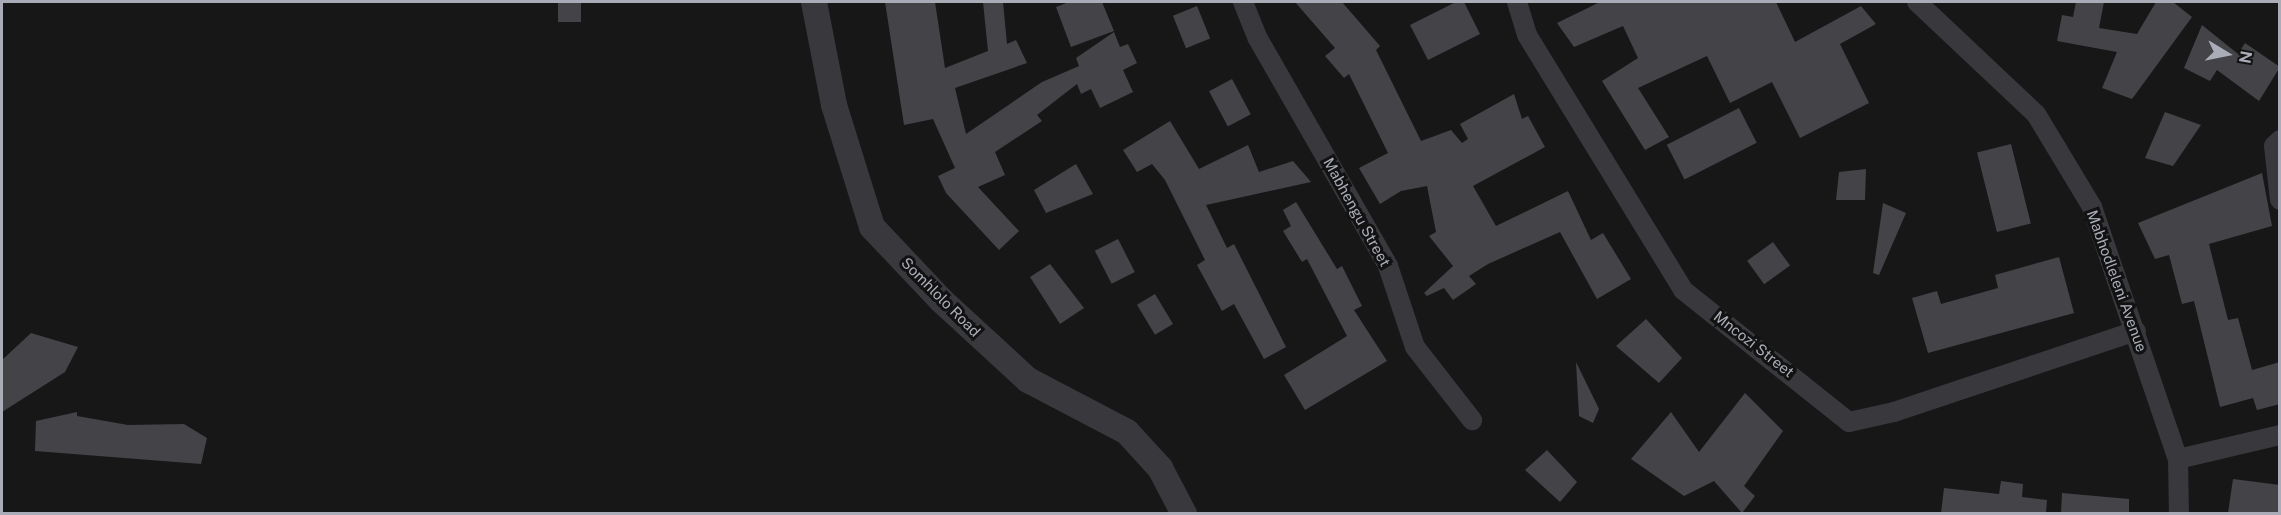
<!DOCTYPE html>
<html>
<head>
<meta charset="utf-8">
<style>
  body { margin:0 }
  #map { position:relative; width:2281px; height:515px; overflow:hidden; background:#171718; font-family:"Public Sans",sans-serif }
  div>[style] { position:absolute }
  .building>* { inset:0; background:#444448; transform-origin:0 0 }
  .minor>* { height:20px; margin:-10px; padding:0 10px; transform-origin:10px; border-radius:10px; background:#38383d }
  .tertiary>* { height:26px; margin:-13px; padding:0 13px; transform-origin:13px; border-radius:13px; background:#38383d }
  span { translate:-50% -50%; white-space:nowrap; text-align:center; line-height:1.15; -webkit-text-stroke:6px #121213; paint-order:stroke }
  .street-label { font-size:15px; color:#aaadb7 }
  .frame { position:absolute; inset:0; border:3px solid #aaadb7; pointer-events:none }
  .north { position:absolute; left:2197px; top:24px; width:60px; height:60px; -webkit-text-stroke:4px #121213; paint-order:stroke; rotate:100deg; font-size:16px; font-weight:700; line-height:24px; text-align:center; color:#aaadb7 }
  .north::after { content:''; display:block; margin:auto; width:21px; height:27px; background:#aaadb7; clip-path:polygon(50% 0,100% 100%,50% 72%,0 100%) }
</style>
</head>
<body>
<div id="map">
  <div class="building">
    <div style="left:558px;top:2px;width:23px;height:20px"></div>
    <div style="clip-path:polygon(885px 2px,935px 2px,945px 68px,988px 51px,983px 2px,1003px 2px,1007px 44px,1016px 40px,1027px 63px,955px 88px,966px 134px,1042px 82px,1079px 66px,1076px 58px,1114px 32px,1120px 47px,1128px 44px,1137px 63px,1123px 70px,1133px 92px,1100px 108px,1091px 89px,1081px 94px,1077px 84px,1037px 115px,1042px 121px,995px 152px,1005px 175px,978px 187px,1019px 231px,999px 250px,946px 193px,938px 176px,955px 168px,933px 119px,904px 125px)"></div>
    <div style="clip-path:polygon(1069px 2px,1102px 2px,1114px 31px,1071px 47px,1056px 7px)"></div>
    <div style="clip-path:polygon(1295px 2px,1342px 2px,1380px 46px,1376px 50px,1421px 141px,1451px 130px,1462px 143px,1468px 139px,1460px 124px,1514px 94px,1522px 119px,1528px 116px,1545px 147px,1473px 186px,1496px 226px,1568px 191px,1591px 240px,1603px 233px,1631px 279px,1597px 299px,1560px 232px,1488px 264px,1469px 276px,1476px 284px,1453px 300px,1444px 288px,1427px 296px,1424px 293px,1453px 266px,1429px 236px,1436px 232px,1427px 186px,1401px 191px,1380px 204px,1359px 168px,1388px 153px,1349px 74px,1344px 78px,1325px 56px,1335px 48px)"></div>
    <div style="clip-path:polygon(1456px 2px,1464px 2px,1480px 34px,1428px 60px,1410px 25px)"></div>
    <div style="clip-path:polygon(1600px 2px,1776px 2px,1795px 42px,1861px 6px,1876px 24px,1840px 44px,1869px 103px,1800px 138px,1772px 82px,1730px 103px,1707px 56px,1638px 88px,1669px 137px,1645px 150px,1602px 81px,1638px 58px,1623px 26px,1574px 47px,1557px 23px)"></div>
    <div style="clip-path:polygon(2076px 2px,2104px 2px,2099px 28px,2137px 34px,2156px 2px,2173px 2px,2192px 17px,2132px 99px,2102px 88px,2117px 52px,2057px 41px,2062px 15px,2073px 17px)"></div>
    <div style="left:1197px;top:6px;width:35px;height:26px;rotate:68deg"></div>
    <div style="clip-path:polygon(2202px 25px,2238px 54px,2245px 43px,2280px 67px,2259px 101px,2217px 70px,2210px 81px,2184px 68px)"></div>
    <div style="left:1232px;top:79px;width:40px;height:26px;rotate:62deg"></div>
    <div style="left:1739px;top:108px;width:39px;height:81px;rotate:63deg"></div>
    <div style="clip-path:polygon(2165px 112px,2201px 125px,2173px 166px,2145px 158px)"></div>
    <div style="clip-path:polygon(1170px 121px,1199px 169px,1248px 145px,1259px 172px,1293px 161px,1311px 182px,1206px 205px,1227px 248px,1234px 244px,1286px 347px,1264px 359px,1234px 304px,1222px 311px,1197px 265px,1205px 260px,1165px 180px,1152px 164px,1137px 172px,1123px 150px)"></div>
    <div style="left:2011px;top:144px;width:82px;height:35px;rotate:76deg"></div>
    <div style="clip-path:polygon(1076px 164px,1093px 194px,1046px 213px,1034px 190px)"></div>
    <div style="clip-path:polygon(1866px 169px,1865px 200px,1836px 200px,1839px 172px)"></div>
    <div style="clip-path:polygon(2262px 173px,2272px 226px,2209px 244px,2228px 320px,2238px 318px,2252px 370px,2280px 362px,2280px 404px,2257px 410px,2253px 398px,2220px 407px,2194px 301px,2182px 304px,2169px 255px,2155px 259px,2138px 223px)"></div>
    <div style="clip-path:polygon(1296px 202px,1337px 269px,1342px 266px,1362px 306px,1354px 310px,1387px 361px,1305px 410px,1284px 375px,1347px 336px,1307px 259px,1302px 262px,1283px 231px,1291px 226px,1283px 210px)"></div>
    <div style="clip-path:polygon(1883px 203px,1906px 213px,1879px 275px,1873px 273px)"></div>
    <div style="left:1118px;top:239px;width:37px;height:26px;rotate:63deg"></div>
    <div style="left:1773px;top:242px;width:29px;height:32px;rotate:54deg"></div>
    <div style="clip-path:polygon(2059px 257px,2074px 313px,1928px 353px,1912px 298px,1937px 291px,1941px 304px,1998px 288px,1995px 275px)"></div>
    <div style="clip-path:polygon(1050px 264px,1084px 308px,1060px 324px,1030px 277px)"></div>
    <div style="left:1155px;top:294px;width:35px;height:21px;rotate:59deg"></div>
    <div style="clip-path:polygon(1646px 319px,1682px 358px,1659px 383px,1616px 346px)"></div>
    <div style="clip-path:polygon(31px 333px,78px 347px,65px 372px,2px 412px,2px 360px)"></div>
    <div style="clip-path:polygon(1576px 362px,1599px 409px,1593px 423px,1579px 416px)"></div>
    <div style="clip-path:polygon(1745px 393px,1783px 431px,1744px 486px,1755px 496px,1742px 513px,1714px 481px,1684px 496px,1631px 459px,1671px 412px,1699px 452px)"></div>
    <div style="clip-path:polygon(77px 412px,77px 416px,128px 425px,184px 424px,207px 438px,201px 464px,35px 451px,36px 421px)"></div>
    <div style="clip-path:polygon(1547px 450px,1577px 482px,1560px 502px,1525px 470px)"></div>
    <div style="clip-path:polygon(2233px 479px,2280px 485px,2280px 513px,2228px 513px)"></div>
    <div style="clip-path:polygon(2001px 481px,2023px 484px,2022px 497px,2047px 500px,2046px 513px,1941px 513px,1944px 488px,1999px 494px)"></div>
    <div style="clip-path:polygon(2062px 493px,2129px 499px,2129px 513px,2061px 513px)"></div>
  </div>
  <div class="minor">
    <div style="left:1243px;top:2px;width:38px;rotate:68deg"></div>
    <div style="left:1257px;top:37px;width:264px;rotate:60.2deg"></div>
    <div style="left:1388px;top:266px;width:85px;rotate:71.6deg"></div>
    <div style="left:1415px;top:347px;width:93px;rotate:52deg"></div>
    <div style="left:1517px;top:2px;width:34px;rotate:73deg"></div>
    <div style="left:1527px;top:35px;width:299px;rotate:58.5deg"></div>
    <div style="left:1683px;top:290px;width:212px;rotate:38.5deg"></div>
    <div style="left:1849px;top:422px;width:46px;rotate:-12.5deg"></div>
    <div style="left:1894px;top:412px;width:255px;rotate:-18.5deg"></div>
    <div style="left:1917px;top:2px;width:163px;rotate:43.3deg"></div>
    <div style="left:2036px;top:114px;width:109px;rotate:58.9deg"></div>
    <div style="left:2092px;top:207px;width:266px;rotate:71.2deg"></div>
    <div style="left:2178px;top:459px;width:55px;rotate:89deg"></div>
    <div style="left:2280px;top:140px;width:8px;rotate:135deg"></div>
    <div style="left:2274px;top:146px;width:54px;rotate:83.7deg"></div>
    <div style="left:2178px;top:459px;width:105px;rotate:-13.2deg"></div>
  </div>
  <div class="tertiary">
    <div style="left:814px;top:2px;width:105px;rotate:79deg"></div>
    <div style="left:834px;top:105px;width:128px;rotate:72.7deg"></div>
    <div style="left:872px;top:227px;width:102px;rotate:46.6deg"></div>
    <div style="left:942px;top:301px;width:117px;rotate:42.6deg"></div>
    <div style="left:1028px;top:380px;width:112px;rotate:27.7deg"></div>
    <div style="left:1127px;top:432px;width:49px;rotate:47.5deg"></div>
    <div style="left:1160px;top:468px;width:52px;rotate:62.4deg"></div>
  </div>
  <div class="street-label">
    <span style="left:1357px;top:212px;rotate:61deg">Mabhengu Street</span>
    <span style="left:2117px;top:281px;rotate:70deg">Mabhodleleni Avenue</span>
    <span style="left:941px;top:297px;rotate:45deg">Somhlolo Road</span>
    <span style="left:1754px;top:344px;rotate:38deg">Mncozi Street</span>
  </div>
  <div class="frame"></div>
  <div class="north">N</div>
</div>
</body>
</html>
